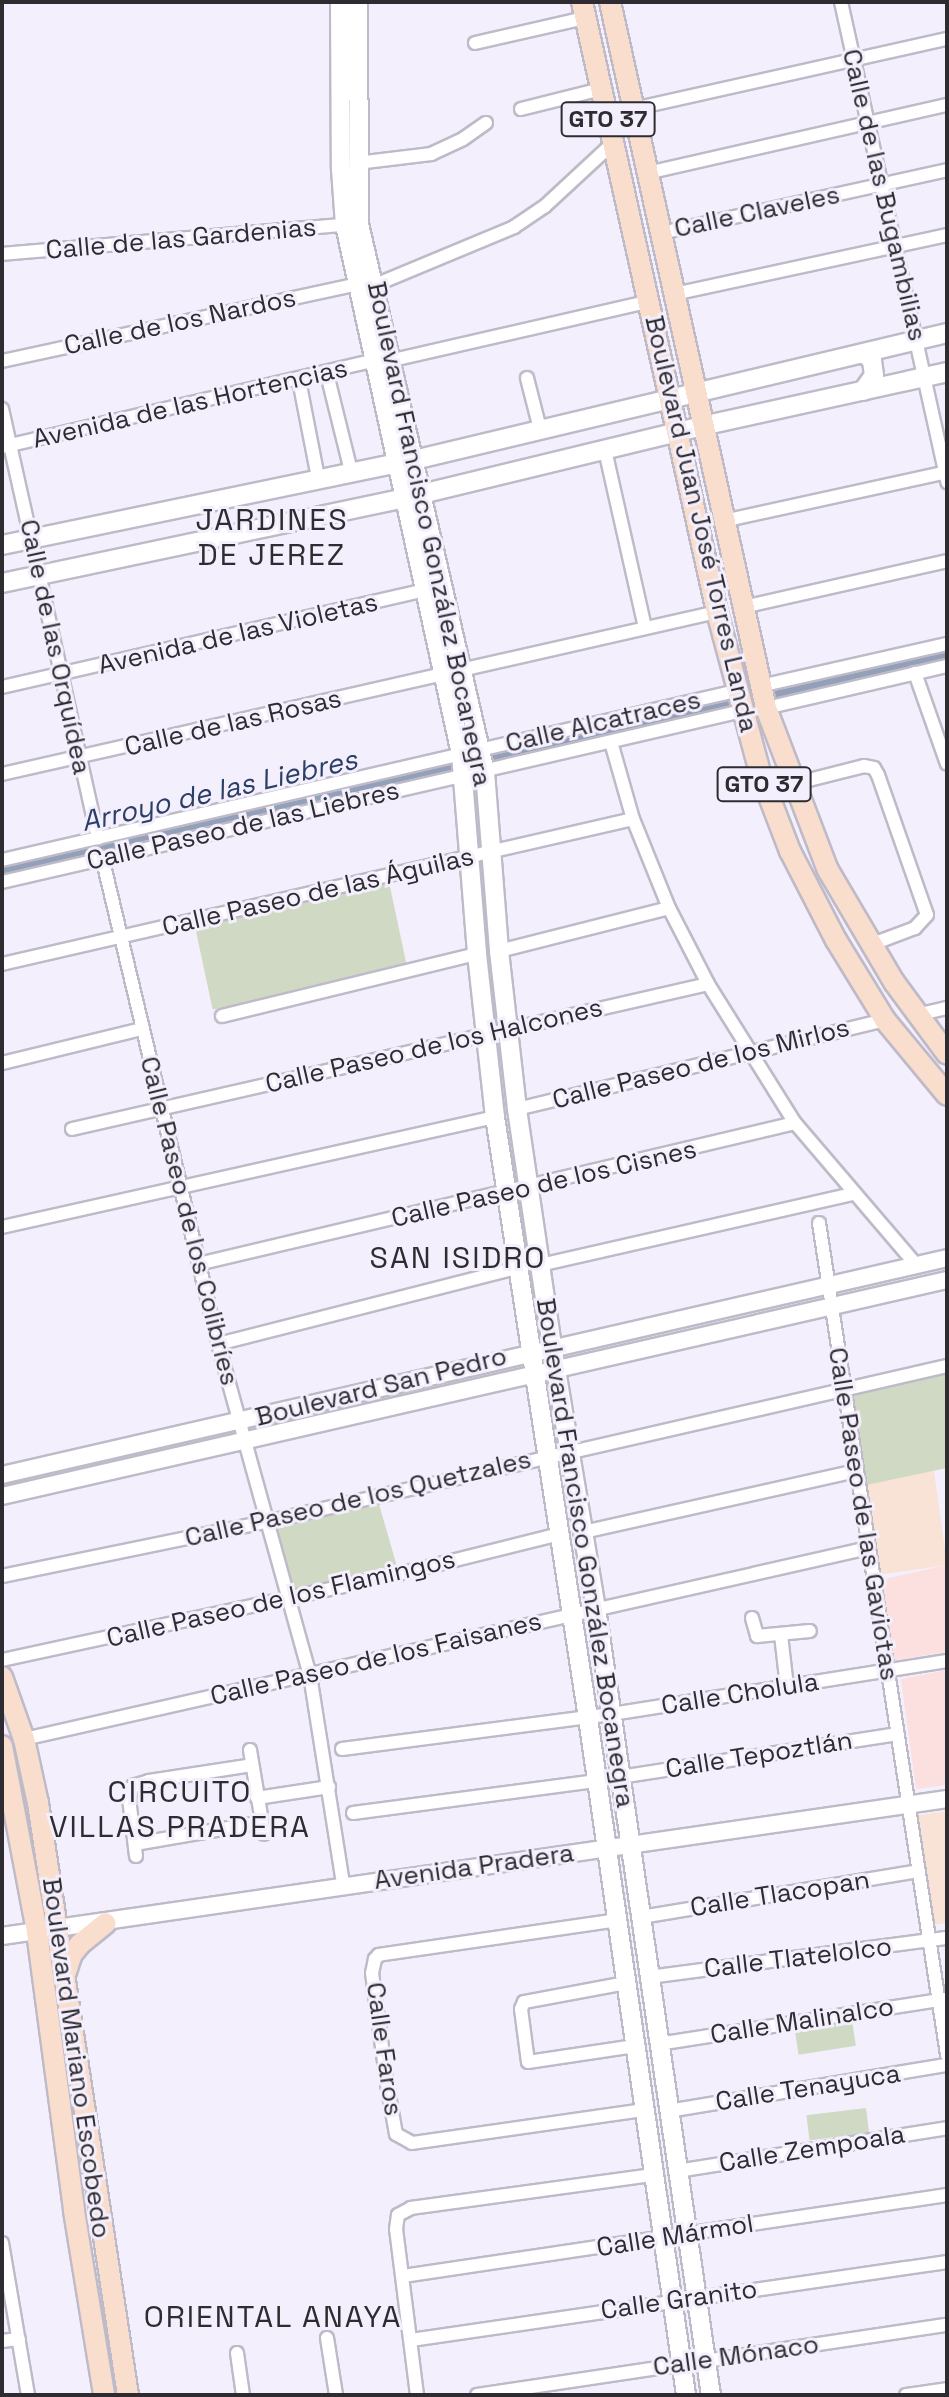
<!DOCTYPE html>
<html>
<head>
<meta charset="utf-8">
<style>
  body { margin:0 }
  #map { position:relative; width:949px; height:2397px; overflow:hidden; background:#f4effd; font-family:"Space Grotesk",sans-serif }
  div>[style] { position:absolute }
  .education>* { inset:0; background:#f9e2d6; transform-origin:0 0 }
  .medical>* { inset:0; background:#fbe0df }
  .green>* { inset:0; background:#cfd9c4; transform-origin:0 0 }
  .river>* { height:18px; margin:-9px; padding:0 9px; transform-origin:9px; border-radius:9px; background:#93a0ba }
  .roads { filter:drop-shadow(2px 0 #bfbac8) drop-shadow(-2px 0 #bfbac8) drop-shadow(0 2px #bfbac8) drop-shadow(0 -2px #bfbac8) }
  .minor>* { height:12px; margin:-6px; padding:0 6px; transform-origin:6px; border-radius:6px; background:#fff }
  .tertiary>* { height:16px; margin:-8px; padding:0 8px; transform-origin:8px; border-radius:8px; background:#fff }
  .secondary>* { height:18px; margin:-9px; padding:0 9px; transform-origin:9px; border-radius:9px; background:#fff }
  .primary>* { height:20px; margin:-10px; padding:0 10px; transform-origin:10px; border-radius:10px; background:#f9dece }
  span { translate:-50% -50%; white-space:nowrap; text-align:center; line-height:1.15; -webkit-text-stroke:6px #f4effd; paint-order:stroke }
  .shield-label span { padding:2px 6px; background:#f4effd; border:2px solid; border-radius:6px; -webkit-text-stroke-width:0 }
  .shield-label { font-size:24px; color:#2e2c31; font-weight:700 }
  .street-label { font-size:26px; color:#2e2c31 }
  .water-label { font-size:28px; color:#2b3e65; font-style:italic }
  .quarter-label { font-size:30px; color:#2e2c31; letter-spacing:2px }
  .frame { position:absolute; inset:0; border:4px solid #2e2c31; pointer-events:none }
</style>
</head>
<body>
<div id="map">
  <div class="education">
    <div style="left:934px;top:1471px;width:95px;height:69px;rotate:82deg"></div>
    <div style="clip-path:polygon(947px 1811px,947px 1923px,931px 1925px,914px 1816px)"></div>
  </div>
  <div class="medical">
    <div style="clip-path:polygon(947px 1565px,947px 1652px,895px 1660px,880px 1580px)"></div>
    <div style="clip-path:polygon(947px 1670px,947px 1785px,916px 1789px,901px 1679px)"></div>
  </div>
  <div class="green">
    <div style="left:389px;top:882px;width:88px;height:199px;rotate:78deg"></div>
    <div style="clip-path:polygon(947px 1372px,947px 1468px,866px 1485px,851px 1394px)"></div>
    <div style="left:377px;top:1497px;width:77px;height:108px;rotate:74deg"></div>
    <div style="left:852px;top:2021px;width:25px;height:58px;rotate:81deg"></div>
    <div style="left:866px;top:2108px;width:25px;height:60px;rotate:83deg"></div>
  </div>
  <div class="river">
    <div style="left:774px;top:695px;width:177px;rotate:-12.7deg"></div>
    <div style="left:495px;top:757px;width:240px;rotate:-12.5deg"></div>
    <div style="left:2px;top:867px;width:458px;rotate:-12.6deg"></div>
  </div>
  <div class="roads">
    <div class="minor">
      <div style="left:841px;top:2px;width:492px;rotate:77.5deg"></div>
      <div style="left:475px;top:43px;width:113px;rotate:-12.8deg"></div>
      <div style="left:521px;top:109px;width:82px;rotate:-14deg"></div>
      <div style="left:633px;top:109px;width:322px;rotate:-12.6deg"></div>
      <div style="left:357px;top:163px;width:75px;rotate:-6.9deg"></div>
      <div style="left:431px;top:154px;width:35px;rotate:-25deg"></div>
      <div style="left:463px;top:139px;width:28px;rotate:-35deg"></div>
      <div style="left:647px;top:173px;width:308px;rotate:-12.8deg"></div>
      <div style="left:661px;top:233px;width:293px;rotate:-12.4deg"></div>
      <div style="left:2px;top:254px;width:349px;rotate:-4.9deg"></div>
      <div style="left:375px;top:285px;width:151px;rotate:-22.6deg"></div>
      <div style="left:514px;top:227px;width:37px;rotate:-34deg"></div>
      <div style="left:545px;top:206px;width:93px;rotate:-42.8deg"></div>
      <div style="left:674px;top:294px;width:279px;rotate:-12.2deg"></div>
      <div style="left:393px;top:360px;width:264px;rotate:-12.9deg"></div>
      <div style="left:2px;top:361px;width:364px;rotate:-12.2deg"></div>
      <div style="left:327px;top:374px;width:100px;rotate:76.1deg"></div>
      <div style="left:527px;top:378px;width:53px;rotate:75.7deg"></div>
      <div style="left:299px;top:380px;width:100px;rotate:79deg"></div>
      <div style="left:2px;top:409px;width:440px;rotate:77.4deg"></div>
      <div style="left:2px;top:447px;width:385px;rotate:-13.1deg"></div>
      <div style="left:605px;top:450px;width:181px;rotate:77.3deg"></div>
      <div style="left:723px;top:521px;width:229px;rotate:-12.3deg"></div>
      <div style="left:743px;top:607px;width:209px;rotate:-12.7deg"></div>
      <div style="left:915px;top:673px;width:96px;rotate:70.6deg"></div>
      <div style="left:760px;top:686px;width:192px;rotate:-12.7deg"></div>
      <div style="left:2px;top:687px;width:436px;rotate:-12.9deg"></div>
      <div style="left:766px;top:708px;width:186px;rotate:-13.1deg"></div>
      <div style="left:611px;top:742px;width:80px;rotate:74.1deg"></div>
      <div style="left:633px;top:819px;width:96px;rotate:68deg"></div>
      <div style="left:669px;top:908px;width:85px;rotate:62.8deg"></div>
      <div style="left:708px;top:984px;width:164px;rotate:58deg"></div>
      <div style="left:795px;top:1123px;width:188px;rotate:49.5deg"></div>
      <div style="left:2px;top:774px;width:733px;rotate:-12.77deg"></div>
      <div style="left:793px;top:784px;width:73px;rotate:-14.2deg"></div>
      <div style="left:864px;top:766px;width:10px;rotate:11deg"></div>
      <div style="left:874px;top:768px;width:8px;rotate:60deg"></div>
      <div style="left:878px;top:775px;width:148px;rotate:70.7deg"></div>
      <div style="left:927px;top:915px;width:18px;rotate:133deg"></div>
      <div style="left:915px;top:928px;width:48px;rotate:159.3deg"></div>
      <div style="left:102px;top:857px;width:501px;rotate:76.6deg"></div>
      <div style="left:218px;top:1344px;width:344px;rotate:74.5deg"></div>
      <div style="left:310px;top:1675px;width:212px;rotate:81deg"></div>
      <div style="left:2px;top:860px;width:753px;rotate:-12.97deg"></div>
      <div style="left:2px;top:882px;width:760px;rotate:-13.01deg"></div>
      <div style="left:499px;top:951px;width:175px;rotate:-14.2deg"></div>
      <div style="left:2px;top:964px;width:647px;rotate:-12.94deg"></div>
      <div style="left:916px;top:1015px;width:32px;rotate:-13deg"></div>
      <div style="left:222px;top:1016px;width:262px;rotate:-13.7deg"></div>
      <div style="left:2px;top:1063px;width:144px;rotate:-13.7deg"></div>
      <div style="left:517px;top:1109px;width:379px;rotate:-13.6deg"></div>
      <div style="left:72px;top:1129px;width:652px;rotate:-12.84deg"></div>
      <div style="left:819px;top:1223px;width:842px;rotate:81.25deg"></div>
      <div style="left:2px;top:1227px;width:505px;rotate:-12.58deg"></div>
      <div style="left:198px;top:1264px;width:613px;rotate:-13.29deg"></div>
      <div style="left:540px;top:1265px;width:321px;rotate:-12.8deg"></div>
      <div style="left:218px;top:1344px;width:309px;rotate:-14.3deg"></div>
      <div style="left:583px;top:1532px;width:280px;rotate:-12.6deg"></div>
      <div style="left:2px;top:1576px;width:269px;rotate:-11.6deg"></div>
      <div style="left:266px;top:1522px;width:699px;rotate:-12.9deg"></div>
      <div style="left:752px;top:1618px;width:19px;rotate:74deg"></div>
      <div style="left:757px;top:1636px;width:53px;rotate:-5.4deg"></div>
      <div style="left:781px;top:1635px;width:52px;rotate:83.4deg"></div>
      <div style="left:2px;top:1660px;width:406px;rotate:-12.2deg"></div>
      <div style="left:399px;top:1574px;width:165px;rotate:-14deg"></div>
      <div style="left:24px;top:1739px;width:865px;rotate:-12.75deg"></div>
      <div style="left:342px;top:1749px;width:272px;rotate:-7.4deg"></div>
      <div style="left:612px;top:1714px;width:339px;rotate:-9deg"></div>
      <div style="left:250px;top:1750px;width:85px;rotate:80.5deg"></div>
      <div style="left:620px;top:1777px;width:281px;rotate:-8.8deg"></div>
      <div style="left:257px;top:1798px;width:73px;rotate:-8.7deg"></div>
      <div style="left:353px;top:1813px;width:246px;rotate:-7.5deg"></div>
      <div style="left:135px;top:1844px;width:129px;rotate:-9.8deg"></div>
      <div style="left:136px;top:1856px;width:58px;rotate:-96.9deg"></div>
      <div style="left:129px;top:1798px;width:13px;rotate:-72deg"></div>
      <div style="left:133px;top:1786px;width:17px;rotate:-17deg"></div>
      <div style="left:149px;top:1781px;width:104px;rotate:-8.8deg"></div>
      <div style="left:641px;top:1917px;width:281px;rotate:-9.4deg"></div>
      <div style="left:618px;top:1920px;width:242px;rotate:171.7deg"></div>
      <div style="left:379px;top:1955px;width:6px;rotate:135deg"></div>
      <div style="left:375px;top:1959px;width:14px;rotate:102deg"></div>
      <div style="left:372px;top:1973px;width:112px;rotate:82.3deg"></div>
      <div style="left:387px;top:2084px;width:51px;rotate:79.8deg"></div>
      <div style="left:396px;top:2134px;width:18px;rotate:29deg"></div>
      <div style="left:412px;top:2143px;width:234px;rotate:-8.1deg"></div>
      <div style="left:649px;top:1977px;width:301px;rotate:-7.5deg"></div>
      <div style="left:626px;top:1983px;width:104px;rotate:169.4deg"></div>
      <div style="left:524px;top:2002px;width:8px;rotate:113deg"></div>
      <div style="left:521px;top:2009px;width:53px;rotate:82.5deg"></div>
      <div style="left:528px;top:2062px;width:108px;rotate:-8.5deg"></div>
      <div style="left:658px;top:2044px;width:292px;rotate:-8.9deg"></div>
      <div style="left:668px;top:2111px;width:283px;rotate:-9.4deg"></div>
      <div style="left:677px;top:2171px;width:273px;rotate:-9deg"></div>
      <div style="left:2px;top:2243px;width:154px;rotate:80.3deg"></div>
      <div style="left:403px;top:2276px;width:550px;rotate:-8.47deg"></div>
      <div style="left:327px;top:2338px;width:58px;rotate:81deg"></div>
      <div style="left:411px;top:2340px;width:542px;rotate:-8.28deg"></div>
      <div style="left:2px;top:2341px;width:17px;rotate:-7deg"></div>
      <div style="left:237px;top:2353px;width:42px;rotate:81.9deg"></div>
      <div style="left:417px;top:2395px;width:167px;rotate:-97.2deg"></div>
      <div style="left:396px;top:2229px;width:14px;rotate:-82deg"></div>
      <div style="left:398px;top:2215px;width:15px;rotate:-28deg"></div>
      <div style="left:411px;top:2208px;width:244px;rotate:-7.8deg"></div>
      <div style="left:477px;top:2395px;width:475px;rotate:-8.5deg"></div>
      <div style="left:906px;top:2395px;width:41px;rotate:-8.3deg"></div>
    </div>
    <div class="tertiary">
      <div style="left:2px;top:1475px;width:970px;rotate:-12.93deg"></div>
      <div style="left:2px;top:1496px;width:969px;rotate:-12.88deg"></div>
      <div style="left:2px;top:1936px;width:955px;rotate:-8.25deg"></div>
    </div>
    <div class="secondary">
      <div style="left:340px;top:2px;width:167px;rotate:89.7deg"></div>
      <div style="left:341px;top:169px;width:56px;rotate:85.9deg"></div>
      <div style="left:345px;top:225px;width:542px;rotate:77.63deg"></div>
      <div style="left:461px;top:754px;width:201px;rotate:85.4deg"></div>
      <div style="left:477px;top:954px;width:164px;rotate:83.7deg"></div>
      <div style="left:495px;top:1117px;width:608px;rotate:81.2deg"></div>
      <div style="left:588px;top:1718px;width:684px;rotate:81.76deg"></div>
      <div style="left:358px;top:2px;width:222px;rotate:89.7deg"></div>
      <div style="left:359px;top:224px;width:562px;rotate:77.05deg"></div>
      <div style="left:485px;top:772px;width:180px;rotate:85.5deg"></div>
      <div style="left:499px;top:951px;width:159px;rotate:83.5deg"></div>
      <div style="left:517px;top:1109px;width:240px;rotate:81.6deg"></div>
      <div style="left:552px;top:1346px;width:266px;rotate:80.5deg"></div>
      <div style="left:596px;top:1608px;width:795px;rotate:81.69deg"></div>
      <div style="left:863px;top:391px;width:19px;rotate:-55deg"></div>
      <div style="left:874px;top:375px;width:15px;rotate:-98deg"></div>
      <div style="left:872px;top:360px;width:11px;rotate:-142deg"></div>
      <div style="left:2px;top:545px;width:421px;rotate:-11.7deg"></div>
      <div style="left:414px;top:460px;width:548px;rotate:-13.4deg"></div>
      <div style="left:2px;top:583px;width:412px;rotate:-11.9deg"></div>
      <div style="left:405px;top:498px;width:306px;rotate:-13.6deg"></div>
      <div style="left:702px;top:426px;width:251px;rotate:-12.4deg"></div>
    </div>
    <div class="primary">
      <div style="left:582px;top:2px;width:625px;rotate:77.52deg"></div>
      <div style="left:717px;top:612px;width:167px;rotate:75deg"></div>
      <div style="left:760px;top:773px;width:84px;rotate:69deg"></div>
      <div style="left:790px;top:851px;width:100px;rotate:62.7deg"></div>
      <div style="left:836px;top:940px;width:94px;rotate:58.5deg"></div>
      <div style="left:885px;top:1020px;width:97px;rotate:50.4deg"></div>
      <div style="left:610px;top:2px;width:723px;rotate:77.54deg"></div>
      <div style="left:766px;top:708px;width:173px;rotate:69.1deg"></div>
      <div style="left:828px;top:870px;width:130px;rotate:59.5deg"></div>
      <div style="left:894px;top:982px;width:89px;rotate:53.6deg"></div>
      <div style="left:2px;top:1677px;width:66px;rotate:70.5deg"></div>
      <div style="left:24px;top:1739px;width:66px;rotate:77.7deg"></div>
      <div style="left:38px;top:1803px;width:599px;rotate:81.36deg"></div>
      <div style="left:2px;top:1746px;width:189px;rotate:79.3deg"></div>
      <div style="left:37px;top:1932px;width:281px;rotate:82.4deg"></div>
      <div style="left:74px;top:2211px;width:186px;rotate:80.7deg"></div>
      <div style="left:66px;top:1972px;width:19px;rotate:-72deg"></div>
      <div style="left:72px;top:1954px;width:13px;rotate:-51deg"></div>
      <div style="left:80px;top:1944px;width:33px;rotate:-39deg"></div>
    </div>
  </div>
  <div class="shield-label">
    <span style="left:608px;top:119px">GTO 37</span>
    <span style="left:764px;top:784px">GTO 37</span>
  </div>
  <div class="street-label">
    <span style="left:884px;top:195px;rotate:77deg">Calle de las Bugambilias</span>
    <span style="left:757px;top:212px;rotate:-12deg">Calle Claveles</span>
    <span style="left:181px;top:239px;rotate:-5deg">Calle de las Gardenias</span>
    <span style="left:180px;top:322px;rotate:-12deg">Calle de los Nardos</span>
    <span style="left:190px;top:404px;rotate:-13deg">Avenida de las Hortencias</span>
    <span style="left:701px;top:524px;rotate:77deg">Boulevard Juan José Torres Landa</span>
    <span style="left:429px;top:534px;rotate:78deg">Boulevard Francisco González Bocanegra</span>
    <span style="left:238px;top:634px;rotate:-13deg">Avenida de las Violetas</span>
    <span style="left:55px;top:647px;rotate:78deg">Calle de las Orquídea</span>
    <span style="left:603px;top:722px;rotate:-13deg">Calle Alcatraces</span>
    <span style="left:233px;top:723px;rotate:-13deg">Calle de las Rosas</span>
    <span style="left:243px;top:826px;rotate:-13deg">Calle Paseo de las Liebres</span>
    <span style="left:318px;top:892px;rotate:-13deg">Calle Paseo de las Águilas</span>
    <span style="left:434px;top:1046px;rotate:-13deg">Calle Paseo de los Halcones</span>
    <span style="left:701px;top:1064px;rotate:-14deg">Calle Paseo de los Mirlos</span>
    <span style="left:544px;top:1184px;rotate:-13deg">Calle Paseo de los Cisnes</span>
    <span style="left:189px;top:1221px;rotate:76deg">Calle Paseo de los Colibríes</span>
    <span style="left:381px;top:1387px;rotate:-14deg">Boulevard San Pedro</span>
    <span style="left:358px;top:1499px;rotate:-13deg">Calle Paseo de los Quetzales</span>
    <span style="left:863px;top:1514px;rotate:81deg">Calle Paseo de las Gaviotas</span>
    <span style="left:585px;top:1553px;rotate:81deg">Boulevard Francisco González Bocanegra</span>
    <span style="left:281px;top:1599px;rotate:-13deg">Calle Paseo de los Flamingos</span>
    <span style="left:376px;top:1659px;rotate:-13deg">Calle Paseo de los Faisanes</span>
    <span style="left:740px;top:1694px;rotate:-9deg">Calle Cholula</span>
    <span style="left:759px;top:1755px;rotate:-9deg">Calle Tepoztlán</span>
    <span style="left:474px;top:1867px;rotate:-8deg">Avenida Pradera</span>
    <span style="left:780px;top:1894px;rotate:-9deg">Calle Tlacopan</span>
    <span style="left:798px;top:1958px;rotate:-7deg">Calle Tlatelolco</span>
    <span style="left:802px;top:2021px;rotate:-9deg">Calle Malinalco</span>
    <span style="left:384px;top:2049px;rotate:82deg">Calle Faros</span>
    <span style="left:76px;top:2058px;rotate:82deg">Boulevard Mariano Escobedo</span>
    <span style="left:808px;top:2088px;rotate:-9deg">Calle Tenayuca</span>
    <span style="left:812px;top:2149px;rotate:-9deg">Calle Zempoala</span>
    <span style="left:675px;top:2236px;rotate:-9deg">Calle Mármol</span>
    <span style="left:679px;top:2300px;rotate:-8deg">Calle Granito</span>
    <span style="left:736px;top:2356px;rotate:-8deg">Calle Mónaco</span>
  </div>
  <div class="water-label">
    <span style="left:219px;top:790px;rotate:-13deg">Arroyo de las Liebres</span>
  </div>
  <div class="quarter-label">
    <span style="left:272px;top:537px">JARDINES<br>DE JEREZ</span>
    <span style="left:458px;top:1258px">SAN ISIDRO</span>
    <span style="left:180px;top:1809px">CIRCUITO<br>VILLAS PRADERA</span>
    <span style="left:273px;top:2317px">ORIENTAL ANAYA</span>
  </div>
  <div class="frame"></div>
</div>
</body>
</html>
